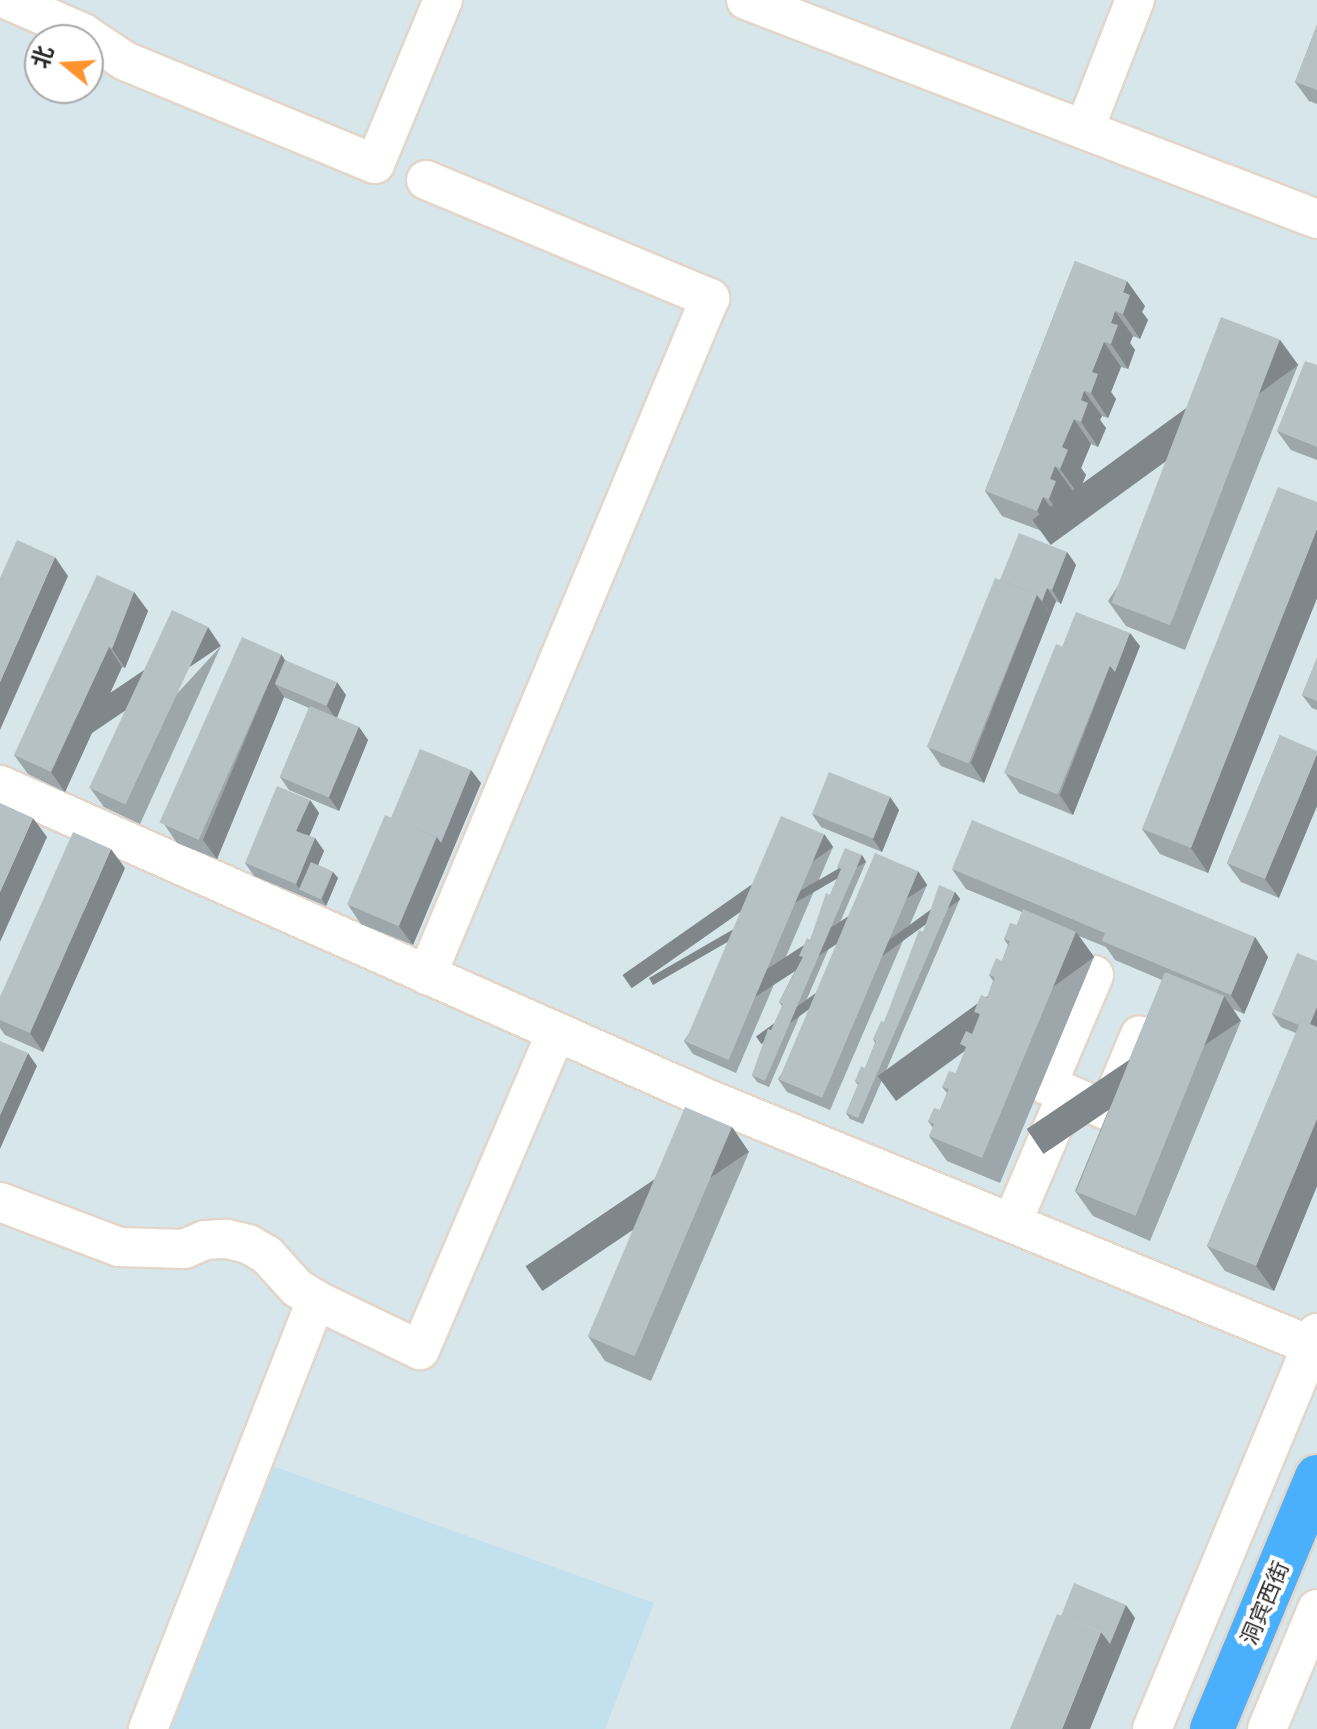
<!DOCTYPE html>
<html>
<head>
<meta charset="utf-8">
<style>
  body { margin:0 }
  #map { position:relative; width:1317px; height:1729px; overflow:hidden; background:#d6e6eb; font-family:Signika,"Noto Sans SC",sans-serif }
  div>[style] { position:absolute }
  .education>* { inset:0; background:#c3e0ef }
  .roads { filter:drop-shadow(2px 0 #e2d6cb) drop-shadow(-2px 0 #e2d6cb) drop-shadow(0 2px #e2d6cb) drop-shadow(0 -2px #e2d6cb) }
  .minor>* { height:38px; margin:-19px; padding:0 19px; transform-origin:19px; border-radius:19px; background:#fff }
  .major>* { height:44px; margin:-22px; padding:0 22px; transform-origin:22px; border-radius:22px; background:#4aaffc }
  .wall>* { inset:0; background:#9da6aa }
  .shaded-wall>* { inset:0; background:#7f878b; transform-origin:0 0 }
  .building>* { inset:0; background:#b6c1c6; transform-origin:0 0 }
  span { translate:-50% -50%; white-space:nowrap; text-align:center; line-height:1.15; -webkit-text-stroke:8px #fff; paint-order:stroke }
  .street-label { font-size:22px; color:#262626 }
  .north { position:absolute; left:24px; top:24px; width:80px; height:80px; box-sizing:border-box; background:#fff; border:2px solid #a8a8a8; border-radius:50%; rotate:288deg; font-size:22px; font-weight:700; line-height:32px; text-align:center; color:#262626 }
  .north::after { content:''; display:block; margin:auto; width:28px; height:36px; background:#ff932f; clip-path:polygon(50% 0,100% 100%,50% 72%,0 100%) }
</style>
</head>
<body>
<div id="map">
  <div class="education">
    <div style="clip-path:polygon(264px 1463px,654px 1603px,605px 1729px,160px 1729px)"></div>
  </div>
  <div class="roads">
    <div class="minor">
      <div style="left:8px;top:0;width:82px;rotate:23.7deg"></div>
      <div style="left:83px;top:33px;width:50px;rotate:33.7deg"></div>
      <div style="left:125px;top:61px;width:270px;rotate:22.4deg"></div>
      <div style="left:375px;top:164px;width:178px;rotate:-67.5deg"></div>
      <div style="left:746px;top:0;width:612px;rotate:20.98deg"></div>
      <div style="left:1085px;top:128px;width:137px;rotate:-68.7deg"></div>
      <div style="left:426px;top:180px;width:308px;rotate:22.6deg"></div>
      <div style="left:710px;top:298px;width:734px;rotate:112.69deg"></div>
      <div style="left:0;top:785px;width:775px;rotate:23.92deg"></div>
      <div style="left:708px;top:1099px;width:658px;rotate:22.24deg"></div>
      <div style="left:1094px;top:975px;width:120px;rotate:113.1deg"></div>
      <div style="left:1047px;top:1085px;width:66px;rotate:23.1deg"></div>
      <div style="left:1108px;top:1111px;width:82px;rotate:-67.2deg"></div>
      <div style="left:0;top:1202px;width:127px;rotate:20.7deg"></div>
      <div style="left:119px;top:1247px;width:65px;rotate:1.8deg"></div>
      <div style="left:184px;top:1249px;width:23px;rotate:-23deg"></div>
      <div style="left:205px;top:1240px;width:22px;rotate:-3deg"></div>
      <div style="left:227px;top:1239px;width:22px;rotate:13deg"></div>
      <div style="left:248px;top:1244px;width:22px;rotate:30deg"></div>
      <div style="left:267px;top:1255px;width:45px;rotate:47.7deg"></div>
      <div style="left:297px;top:1288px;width:22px;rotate:32deg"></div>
      <div style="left:316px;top:1300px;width:115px;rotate:25.7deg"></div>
      <div style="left:420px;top:1350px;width:346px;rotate:-66.8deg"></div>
      <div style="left:1012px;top:1223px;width:140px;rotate:-66.9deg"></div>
      <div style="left:148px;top:1729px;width:461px;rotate:-68.6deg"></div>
      <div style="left:1152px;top:1729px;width:429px;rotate:-67.4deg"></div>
      <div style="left:1267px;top:1729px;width:130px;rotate:-67.4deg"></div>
    </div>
    <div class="major">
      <div style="left:1212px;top:1729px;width:273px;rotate:-67.4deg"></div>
    </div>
  </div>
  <div class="wall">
    <div style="clip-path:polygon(1317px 25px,1317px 104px,1309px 101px,1295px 82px)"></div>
    <div style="clip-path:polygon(1075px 261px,1145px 306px,1142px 312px,1148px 320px,1140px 339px,1133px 336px,1130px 343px,1135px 350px,1128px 369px,1121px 367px,1111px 392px,1116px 399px,1108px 418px,1102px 416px,1100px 420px,1106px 428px,1098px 447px,1091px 444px,1081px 468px,1086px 475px,1078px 494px,1073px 491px,1069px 500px,1073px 506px,1067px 524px,1061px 522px,1055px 536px,1002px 516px,985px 491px)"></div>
    <div style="clip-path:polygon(1280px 340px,1298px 365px,1185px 650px,1126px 626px,1108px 601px)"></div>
    <div style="clip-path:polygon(1317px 365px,1317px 460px,1291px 450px,1277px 431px)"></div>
    <div style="clip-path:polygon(1317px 502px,1317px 598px,1208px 873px,1160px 854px,1142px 829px)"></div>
    <div style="clip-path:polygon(1067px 552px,1076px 565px,1061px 604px,1056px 601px,984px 783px,941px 766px,928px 747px,1000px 580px)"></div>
    <div style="clip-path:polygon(134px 592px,148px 611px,125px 668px,122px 667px,65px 792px,28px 774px,14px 755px)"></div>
    <div style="clip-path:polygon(221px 646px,140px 824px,104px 807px,90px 788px)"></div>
    <div style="clip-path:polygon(1140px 646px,1073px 815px,1019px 793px,1006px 774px,1062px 647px)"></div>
    <div style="clip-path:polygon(1317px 658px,1317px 710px,1312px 708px,1302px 695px)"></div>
    <div style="clip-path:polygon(285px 660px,346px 695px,337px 718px,359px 727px,368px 740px,339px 811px,289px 790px,280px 777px,309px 708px,284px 697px,217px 859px,177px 843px,164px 824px)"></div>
    <div style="clip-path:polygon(1280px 735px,1279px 898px,1241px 882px,1227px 863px)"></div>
    <div style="clip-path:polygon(481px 783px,413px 945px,361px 924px,348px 905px,391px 818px)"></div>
    <div style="clip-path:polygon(890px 797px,899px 810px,882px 852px,821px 827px,812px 814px)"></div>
    <div style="clip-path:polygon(310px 800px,319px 813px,309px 836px,315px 838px,324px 851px,318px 865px,333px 872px,338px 878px,326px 906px,254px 876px,245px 863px)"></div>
    <div style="clip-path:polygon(824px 834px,833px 847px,736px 1073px,693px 1054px,684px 1041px)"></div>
    <div style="clip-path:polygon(862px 855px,866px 862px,769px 1087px,757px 1082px,752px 1075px,782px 1006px,779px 1002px,801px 959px,799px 956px,810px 940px,830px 895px,840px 871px,837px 867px)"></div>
    <div style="clip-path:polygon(125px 868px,43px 1052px,5px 1035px,0 1028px,0 997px)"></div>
    <div style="clip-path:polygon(952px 869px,1255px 937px,1268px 957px,1244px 1014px,1233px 1009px,1241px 1021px,1150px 1241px,1093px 1216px,1075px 1191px,1162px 980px,1115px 960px,1106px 947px,1079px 936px,1094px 957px,1000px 1183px,947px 1161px,929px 1136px,933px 1128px,928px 1121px,940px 1110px,947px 1093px,942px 1087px,956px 1073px,965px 1051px,960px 1044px,972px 1034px,978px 1018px,974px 1012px,987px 998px,993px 981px,989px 975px,1002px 961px,1008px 945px,1004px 939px,1017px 925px,1022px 912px,966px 889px)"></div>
    <div style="clip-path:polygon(918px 871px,927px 885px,830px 1110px,787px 1092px,778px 1079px)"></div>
    <div style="clip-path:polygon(955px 892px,960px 899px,863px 1124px,850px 1119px,846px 1113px,858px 1085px,855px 1081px,865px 1068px,875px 1043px,873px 1039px,884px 1022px,923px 932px)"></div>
    <div style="clip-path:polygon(1317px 961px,1317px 1186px,1274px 1291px,1225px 1271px,1207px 1246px,1296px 1033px,1281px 1027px,1272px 1014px)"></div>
    <div style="clip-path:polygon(732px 1127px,749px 1152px,651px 1381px,605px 1361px,588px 1336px)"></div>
  </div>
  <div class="shaded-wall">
    <div style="clip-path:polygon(1127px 281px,1145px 306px,1142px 312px,1148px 320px,1140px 339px,1123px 314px,1123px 292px)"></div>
    <div style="clip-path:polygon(1115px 311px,1133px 336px,1130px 343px,1135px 350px,1128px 369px,1111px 344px,1111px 323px)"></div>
    <div style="left:1280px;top:340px;width:31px;height:306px;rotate:54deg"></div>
    <div style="clip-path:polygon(1104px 342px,1121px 367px,1111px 392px,1116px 399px,1108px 418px,1091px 393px,1092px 372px)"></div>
    <div style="clip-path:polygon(1084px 391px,1102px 416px,1100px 420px,1106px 428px,1098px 447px,1081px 422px,1081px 400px)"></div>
    <div style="clip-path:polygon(1074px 419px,1091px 444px,1081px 468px,1086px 475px,1078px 494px,1060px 469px,1062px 447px)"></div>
    <div style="clip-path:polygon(1055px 466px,1073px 491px,1069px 500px,1073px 506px,1067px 524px,1049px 499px,1050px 479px)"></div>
    <div style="clip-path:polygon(1043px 497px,1061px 522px,1055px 536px,1037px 511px)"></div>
    <div style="clip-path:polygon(1317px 529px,1317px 598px,1208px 873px,1191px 848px)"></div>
    <div style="clip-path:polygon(1067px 552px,1076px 565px,1061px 604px,1052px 590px)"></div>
    <div style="clip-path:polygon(55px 557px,68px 576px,0 730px,0 682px)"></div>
    <div style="clip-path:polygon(1047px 588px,1056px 601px,1051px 614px,1042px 601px)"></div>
    <div style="clip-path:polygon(134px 592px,148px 611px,125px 668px,112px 649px)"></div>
    <div style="clip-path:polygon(1037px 595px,1051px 614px,984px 783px,971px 763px)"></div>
    <div style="left:208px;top:627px;width:23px;height:196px;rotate:56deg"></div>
    <div style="clip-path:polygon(1130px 633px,1140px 646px,1073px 815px,1060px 795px,1110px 666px)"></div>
    <div style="clip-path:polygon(109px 647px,122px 667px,65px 792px,51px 772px)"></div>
    <div style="clip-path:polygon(281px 654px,294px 673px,275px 684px,284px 697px,217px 859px,203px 840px)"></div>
    <div style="clip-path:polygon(337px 682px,346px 695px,336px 719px,327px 706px)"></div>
    <div style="clip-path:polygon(359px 727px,368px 740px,339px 811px,329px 797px)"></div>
    <div style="clip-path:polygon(1317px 754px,1317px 806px,1279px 898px,1265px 879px)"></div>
    <div style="clip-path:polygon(471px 770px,481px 783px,413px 945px,399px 926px,437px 837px)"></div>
    <div style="clip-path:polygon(890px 797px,899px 810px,882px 852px,872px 838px)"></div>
    <div style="clip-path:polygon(310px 800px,319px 813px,306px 844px,296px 831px)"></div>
    <div style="clip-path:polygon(33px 818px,47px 837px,0 942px,0 892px)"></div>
    <div style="left:824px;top:834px;width:16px;height:246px;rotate:55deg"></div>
    <div style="clip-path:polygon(315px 838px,324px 851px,306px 893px,300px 890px,296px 884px)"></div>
    <div style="clip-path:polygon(111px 849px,125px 868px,43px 1052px,30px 1033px)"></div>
    <div style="left:862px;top:855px;width:8px;height:246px;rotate:60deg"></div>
    <div style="left:918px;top:871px;width:17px;height:246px;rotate:57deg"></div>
    <div style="clip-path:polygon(333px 872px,338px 878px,326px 906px,322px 899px)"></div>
    <div style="left:955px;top:892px;width:9px;height:246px;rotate:54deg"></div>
    <div style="left:1076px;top:932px;width:31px;height:245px;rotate:54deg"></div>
    <div style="clip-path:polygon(1255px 937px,1268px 957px,1244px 1014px,1231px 995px)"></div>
    <div style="left:1224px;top:996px;width:30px;height:238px;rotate:56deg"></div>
    <div style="clip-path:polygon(1317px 1007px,1317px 1029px,1308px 1029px)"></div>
    <div style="clip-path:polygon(28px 1053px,37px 1066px,0 1149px,0 1115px)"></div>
    <div style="clip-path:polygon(1317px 1119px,1317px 1186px,1274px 1291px,1256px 1266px)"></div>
    <div style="left:732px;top:1127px;width:30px;height:249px;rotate:56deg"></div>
    <div style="clip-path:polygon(1126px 1605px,1135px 1618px,1090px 1729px,1062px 1729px,1101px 1632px)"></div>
  </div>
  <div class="building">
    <div style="clip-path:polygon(1317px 25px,1317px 90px,1295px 82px)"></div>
    <div style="clip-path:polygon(1075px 261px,1127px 281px,1123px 292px,1130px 295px,1123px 314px,1115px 311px,1111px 323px,1118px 325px,1111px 344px,1104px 342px,1092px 372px,1098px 374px,1091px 393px,1084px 391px,1081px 400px,1088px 403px,1081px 422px,1074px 419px,1062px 447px,1068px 450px,1060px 469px,1055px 466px,1050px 479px,1056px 481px,1049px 499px,1043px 497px,1037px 511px,985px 491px)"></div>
    <div style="left:1221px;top:317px;width:63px;height:306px;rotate:21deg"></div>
    <div style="clip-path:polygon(1305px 361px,1317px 365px,1317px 447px,1277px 431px)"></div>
    <div style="clip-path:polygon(1278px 487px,1317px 502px,1317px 529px,1191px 848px,1142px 829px)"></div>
    <div style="clip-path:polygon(1019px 533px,1067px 552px,1052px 590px,1047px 588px,1042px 601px,1037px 595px,1000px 580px)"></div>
    <div style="clip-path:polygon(17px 540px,55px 557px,0 682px,0 578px)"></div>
    <div style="clip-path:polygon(97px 575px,134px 592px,112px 649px,109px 647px,51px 772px,14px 755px)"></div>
    <div style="left:995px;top:578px;width:45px;height:182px;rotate:22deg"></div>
    <div style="left:172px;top:610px;width:40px;height:196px;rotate:25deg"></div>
    <div style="clip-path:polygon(1076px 612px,1130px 633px,1115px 672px,1110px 666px,1062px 647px)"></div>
    <div style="left:242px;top:637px;width:43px;height:203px;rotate:24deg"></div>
    <div style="left:1056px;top:644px;width:58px;height:139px;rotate:22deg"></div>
    <div style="clip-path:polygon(1317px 658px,1317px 701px,1302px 695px)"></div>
    <div style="left:285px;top:660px;width:56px;height:26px;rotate:23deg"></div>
    <div style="left:310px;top:706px;width:53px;height:77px;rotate:23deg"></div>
    <div style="clip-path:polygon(1280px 735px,1317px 751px,1317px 754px,1265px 879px,1227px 863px)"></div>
    <div style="clip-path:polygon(420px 749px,471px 770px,441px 843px,437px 837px,391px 818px)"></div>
    <div style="left:829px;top:772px;width:66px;height:45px;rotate:22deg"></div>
    <div style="clip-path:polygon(277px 786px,310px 800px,296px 831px,315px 838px,296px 884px,245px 863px)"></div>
    <div style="clip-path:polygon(0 803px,33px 818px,0 892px)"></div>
    <div style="left:385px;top:815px;width:56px;height:97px;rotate:23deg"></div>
    <div style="left:781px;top:816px;width:47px;height:245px;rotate:23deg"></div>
    <div style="clip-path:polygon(972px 820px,1255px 937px,1231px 995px,1102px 941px,1105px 933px,952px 869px)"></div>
    <div style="clip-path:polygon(73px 832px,111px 849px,30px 1033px,0 1020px,0 997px)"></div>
    <div style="clip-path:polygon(845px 848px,862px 855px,765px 1081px,752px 1075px,768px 1029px,771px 1030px,783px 1004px,779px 1002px,803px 957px,799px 956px,807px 938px,810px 940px,826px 893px,830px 895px,841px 869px,837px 867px)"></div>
    <div style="left:875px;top:853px;width:47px;height:246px;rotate:23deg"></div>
    <div style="left:311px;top:862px;width:24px;height:30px;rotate:24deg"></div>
    <div style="clip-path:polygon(939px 885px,955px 892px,858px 1118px,846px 1113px,859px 1083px,855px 1081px,861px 1066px,865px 1068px,876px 1041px,873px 1039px,881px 1021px,884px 1022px,919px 930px,923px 932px)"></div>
    <div style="clip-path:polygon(1023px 909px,1076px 932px,982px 1158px,929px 1136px,934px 1124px,928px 1121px,934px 1108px,940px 1110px,949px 1089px,942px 1087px,949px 1071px,956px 1073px,966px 1047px,960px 1044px,966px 1031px,972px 1034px,980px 1014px,974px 1012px,981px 995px,987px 998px,995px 977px,989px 975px,996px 958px,1002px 961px,1010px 941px,1004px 939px,1010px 923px,1017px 925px)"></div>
    <div style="clip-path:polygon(1297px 953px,1317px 961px,1317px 1007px,1310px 1024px,1301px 1020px,1299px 1025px,1272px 1014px)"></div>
    <div style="left:1165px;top:972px;width:64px;height:237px;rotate:22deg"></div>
    <div style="clip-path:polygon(1301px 1020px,1317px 1027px,1317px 1119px,1256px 1266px,1207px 1246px)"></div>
    <div style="clip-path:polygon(0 1041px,28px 1053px,0 1115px)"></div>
    <div style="left:685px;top:1107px;width:51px;height:249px;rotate:23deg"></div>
    <div style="clip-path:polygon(1074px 1583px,1126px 1605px,1110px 1644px,1101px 1632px,1061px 1616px)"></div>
    <div style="clip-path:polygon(1057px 1614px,1101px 1632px,1062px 1729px,1010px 1729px)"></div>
  </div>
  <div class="street-label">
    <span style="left:1265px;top:1603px;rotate:-67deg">洞宾西街</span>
  </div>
  <div class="north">北</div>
</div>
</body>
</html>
